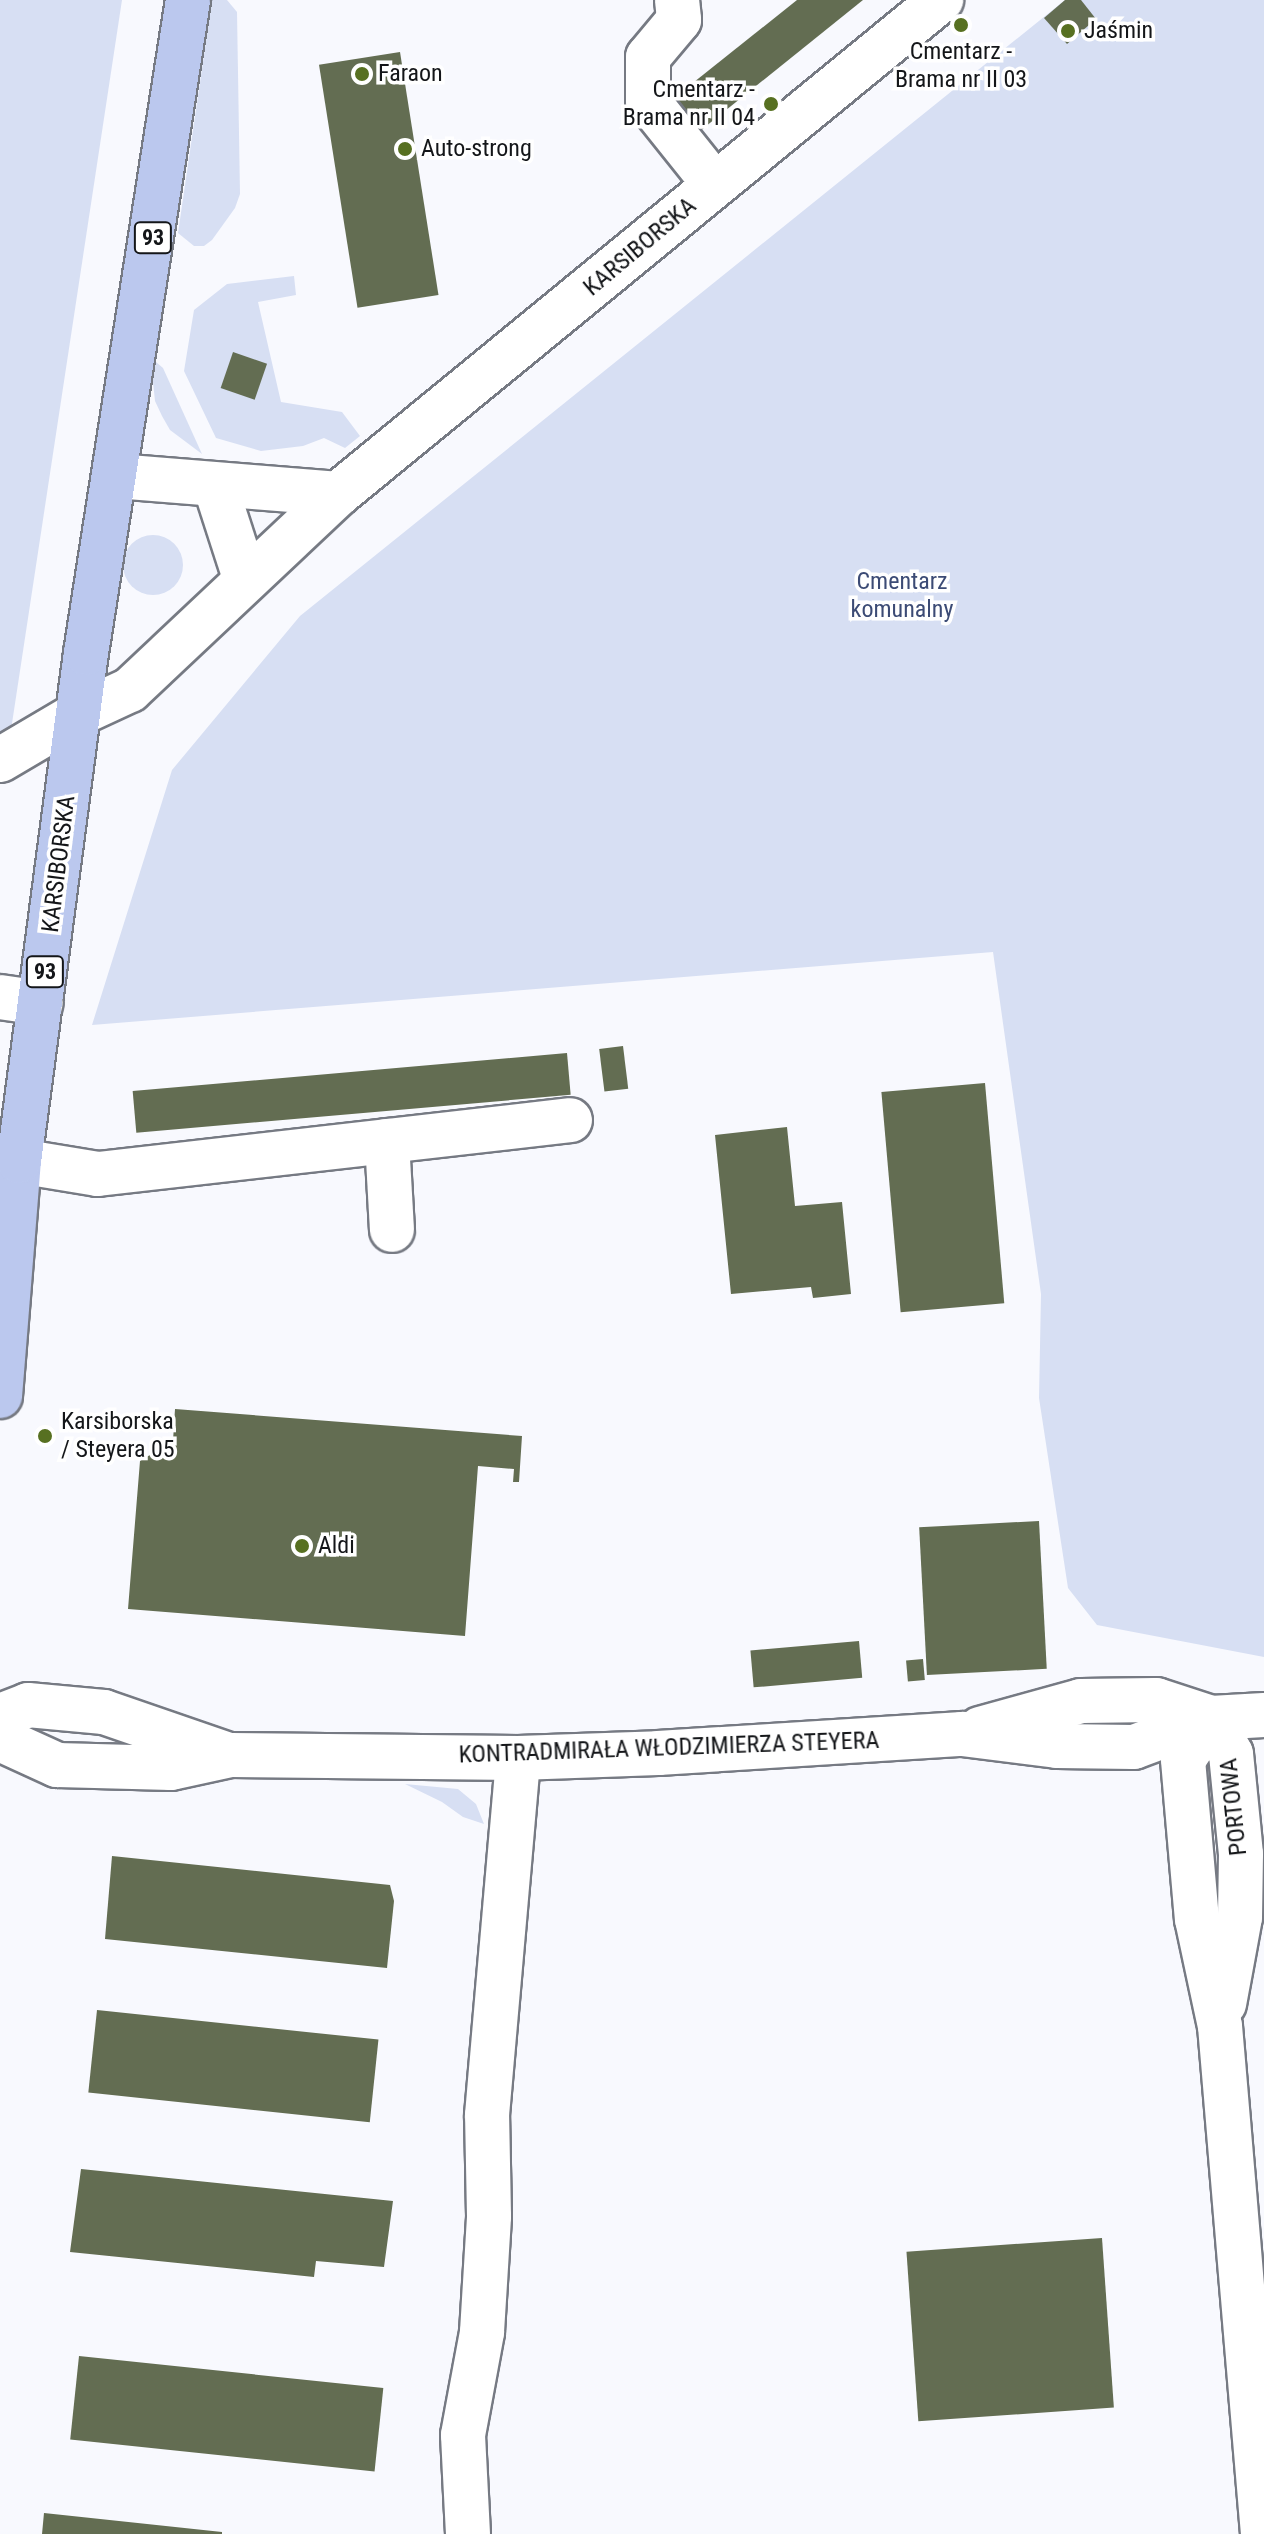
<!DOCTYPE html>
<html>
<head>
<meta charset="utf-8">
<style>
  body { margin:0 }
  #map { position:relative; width:1264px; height:2534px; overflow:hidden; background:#f8f9fe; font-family:"Roboto Condensed",sans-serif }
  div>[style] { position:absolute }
  .green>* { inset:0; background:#d7dff3 }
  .round { border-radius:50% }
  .building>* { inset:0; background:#636d52; transform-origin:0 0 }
  .roads { filter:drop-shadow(2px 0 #767a83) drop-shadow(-2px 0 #767a83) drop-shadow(0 2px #767a83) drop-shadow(0 -2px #767a83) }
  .minor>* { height:44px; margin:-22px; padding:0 22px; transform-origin:22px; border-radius:22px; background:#fff }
  .major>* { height:44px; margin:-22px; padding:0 22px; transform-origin:22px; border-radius:22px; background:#bbc8ee }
  .dots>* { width:22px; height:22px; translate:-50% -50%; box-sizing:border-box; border:4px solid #fff; border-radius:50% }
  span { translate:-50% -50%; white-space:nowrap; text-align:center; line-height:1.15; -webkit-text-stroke:7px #fff; paint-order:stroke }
  .shield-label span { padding:2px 6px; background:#fff; border:2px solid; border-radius:6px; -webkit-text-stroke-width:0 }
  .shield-label { font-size:22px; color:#141619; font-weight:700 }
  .poi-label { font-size:24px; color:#141619 }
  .left { translate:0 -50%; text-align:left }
  .right { translate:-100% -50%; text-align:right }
  .street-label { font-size:24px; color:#141619 }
  .park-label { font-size:24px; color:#3c4b75 }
</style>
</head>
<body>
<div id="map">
  <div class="green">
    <div style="clip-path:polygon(0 0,122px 0,11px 730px,0 734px)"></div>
    <div style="clip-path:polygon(212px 0,227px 0,237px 12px,240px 194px,235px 208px,212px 240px,204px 246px,194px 246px,178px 233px)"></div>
    <div style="clip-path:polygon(1065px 0,1264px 0,1264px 1657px,1097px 1625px,1068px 1588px,1039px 1398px,1041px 1294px,993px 952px,92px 1025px,172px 770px,300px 616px)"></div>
    <div style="clip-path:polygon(294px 276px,296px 295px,258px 302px,281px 402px,342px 412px,360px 436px,345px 448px,324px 438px,303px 446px,261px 451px,216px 438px,184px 371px,194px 310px,227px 284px)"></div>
    <div style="clip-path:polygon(156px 362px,163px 368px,202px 454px,170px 430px,162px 416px,155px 401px,152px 372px)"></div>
    <div class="round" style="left:123px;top:535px;width:60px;height:60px"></div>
    <div style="clip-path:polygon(405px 1784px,458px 1789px,476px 1804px,484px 1824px,463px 1817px,442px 1802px)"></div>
  </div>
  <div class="building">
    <div style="clip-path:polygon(797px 0,863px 0,700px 131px,674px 98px)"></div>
    <div style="clip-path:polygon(1065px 0,1081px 0,1096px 19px,1067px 44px,1044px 18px)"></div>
    <div style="left:400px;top:52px;width:246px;height:82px;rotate:81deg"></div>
    <div style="left:233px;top:352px;width:36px;height:38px;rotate:19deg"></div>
    <div style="left:623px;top:1046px;width:43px;height:24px;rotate:83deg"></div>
    <div style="left:567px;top:1053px;width:42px;height:436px;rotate:85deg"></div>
    <div style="left:985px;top:1083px;width:221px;height:104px;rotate:85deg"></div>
    <div style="clip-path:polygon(787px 1127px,795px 1206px,842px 1202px,851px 1294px,813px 1298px,811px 1287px,731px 1294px,715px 1135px)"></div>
    <div style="clip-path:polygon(175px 1409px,522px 1436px,519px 1482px,513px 1482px,514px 1469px,478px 1466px,465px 1636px,128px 1609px,140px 1461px,173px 1441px)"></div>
    <div style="left:1039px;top:1521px;width:148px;height:120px;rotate:87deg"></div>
    <div style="left:859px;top:1641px;width:37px;height:109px;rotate:85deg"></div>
    <div style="left:923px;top:1659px;width:21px;height:17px;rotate:85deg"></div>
    <div style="clip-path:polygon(112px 1856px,390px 1885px,394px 1901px,387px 1968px,105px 1939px)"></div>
    <div style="left:97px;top:2010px;width:283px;height:83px;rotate:6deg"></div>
    <div style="clip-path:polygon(81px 2169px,393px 2201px,384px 2267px,316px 2261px,314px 2277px,70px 2252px)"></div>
    <div style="left:1102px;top:2238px;width:170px;height:196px;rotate:86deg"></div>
    <div style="left:79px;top:2356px;width:306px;height:84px;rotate:6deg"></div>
    <div style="clip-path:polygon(44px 2513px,222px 2532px,222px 2534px,42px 2534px)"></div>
  </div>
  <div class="roads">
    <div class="minor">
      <div style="left:677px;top:0;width:20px;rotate:84deg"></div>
      <div style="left:679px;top:20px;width:48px;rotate:130deg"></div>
      <div style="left:648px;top:57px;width:44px;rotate:90deg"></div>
      <div style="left:648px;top:101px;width:107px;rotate:51.4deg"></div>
      <div style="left:116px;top:476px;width:223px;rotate:4.6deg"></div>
      <div style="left:215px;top:485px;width:98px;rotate:72.1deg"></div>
      <div style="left:0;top:760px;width:91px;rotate:-30.5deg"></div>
      <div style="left:78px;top:714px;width:57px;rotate:-24.8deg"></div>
      <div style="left:130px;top:690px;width:286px;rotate:-43.3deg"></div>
      <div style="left:338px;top:494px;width:780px;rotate:-39.33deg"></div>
      <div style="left:0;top:997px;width:41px;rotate:8.3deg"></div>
      <div style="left:387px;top:1141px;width:89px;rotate:86.8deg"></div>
      <div style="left:19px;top:1161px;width:80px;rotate:9.3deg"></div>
      <div style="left:98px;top:1174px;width:475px;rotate:-6.5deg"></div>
      <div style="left:0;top:1716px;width:30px;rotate:-21deg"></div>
      <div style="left:28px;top:1705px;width:76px;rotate:5.3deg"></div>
      <div style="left:104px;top:1712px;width:132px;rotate:19deg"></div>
      <div style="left:1211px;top:1718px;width:50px;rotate:123.7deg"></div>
      <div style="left:1183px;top:1760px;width:160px;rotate:85deg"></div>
      <div style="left:1197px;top:1919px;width:109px;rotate:77.9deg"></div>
      <div style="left:1220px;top:2026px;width:510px;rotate:85.16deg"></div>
      <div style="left:1211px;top:1718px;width:41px;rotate:60.9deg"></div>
      <div style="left:1231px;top:1754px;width:100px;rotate:84.3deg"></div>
      <div style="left:1241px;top:1854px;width:63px;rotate:90.9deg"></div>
      <div style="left:1240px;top:1917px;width:88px;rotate:100.4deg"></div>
      <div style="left:980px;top:1729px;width:105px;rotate:-15.5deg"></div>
      <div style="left:1081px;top:1701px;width:75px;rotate:-0.8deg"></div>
      <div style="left:1156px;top:1700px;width:58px;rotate:18.1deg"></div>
      <div style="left:0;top:1739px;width:63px;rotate:24.5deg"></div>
      <div style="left:57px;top:1765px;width:114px;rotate:1.5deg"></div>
      <div style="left:171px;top:1768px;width:61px;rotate:-12.2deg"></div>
      <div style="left:231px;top:1755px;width:287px;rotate:0.6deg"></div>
      <div style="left:518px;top:1758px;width:140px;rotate:-2deg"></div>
      <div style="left:658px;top:1753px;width:305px;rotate:-3.6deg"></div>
      <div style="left:962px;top:1734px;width:96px;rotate:7.2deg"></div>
      <div style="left:1057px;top:1746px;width:77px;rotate:0.7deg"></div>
      <div style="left:1134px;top:1747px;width:82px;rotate:-20.6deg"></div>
      <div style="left:1211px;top:1718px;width:53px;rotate:-3.2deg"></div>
      <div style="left:468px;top:2534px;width:99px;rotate:-92.9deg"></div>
      <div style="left:463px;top:2435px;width:105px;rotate:-79.5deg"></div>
      <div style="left:482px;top:2332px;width:116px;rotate:-86.5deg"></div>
      <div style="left:489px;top:2216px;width:101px;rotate:-91.1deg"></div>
      <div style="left:487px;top:2115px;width:358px;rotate:-85deg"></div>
    </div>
    <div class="major">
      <div style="left:0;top:1396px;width:236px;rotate:-85.4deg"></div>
      <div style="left:19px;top:1161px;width:512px;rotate:-82.49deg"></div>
      <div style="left:86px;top:653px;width:661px;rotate:-81.12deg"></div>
    </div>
  </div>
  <div class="dots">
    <div style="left:961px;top:25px;background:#577021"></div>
    <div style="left:1068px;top:31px;background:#577021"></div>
    <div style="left:362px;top:74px;background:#577021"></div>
    <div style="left:771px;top:104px;background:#577021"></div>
    <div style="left:405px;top:149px;background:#577021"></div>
    <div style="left:45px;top:1436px;background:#577021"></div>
    <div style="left:302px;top:1546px;background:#577021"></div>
  </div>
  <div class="shield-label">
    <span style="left:153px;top:238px">93</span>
    <span style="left:45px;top:972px">93</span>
  </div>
  <div class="poi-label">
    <span class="left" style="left:1084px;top:31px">Jaśmin</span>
    <span style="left:961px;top:66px">Cmentarz -<br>Brama nr II 03</span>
    <span class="left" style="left:378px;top:74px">Faraon</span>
    <span class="right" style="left:755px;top:104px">Cmentarz -<br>Brama nr II 04</span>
    <span class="left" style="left:421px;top:149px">Auto-strong</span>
    <span class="left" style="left:61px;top:1436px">Karsiborska<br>/ Steyera 05</span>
    <span class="left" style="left:318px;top:1546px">Aldi</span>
  </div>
  <div class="street-label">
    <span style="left:640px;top:247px;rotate:-40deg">KARSIBORSKA</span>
    <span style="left:59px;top:864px;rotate:-83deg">KARSIBORSKA</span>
    <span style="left:669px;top:1748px;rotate:-2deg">KONTRADMIRAŁA WŁODZIMIERZA STEYERA</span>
    <span style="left:1234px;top:1807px;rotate:-96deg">PORTOWA</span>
  </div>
  <div class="park-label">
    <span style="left:902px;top:596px">Cmentarz<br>komunalny</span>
  </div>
</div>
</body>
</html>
